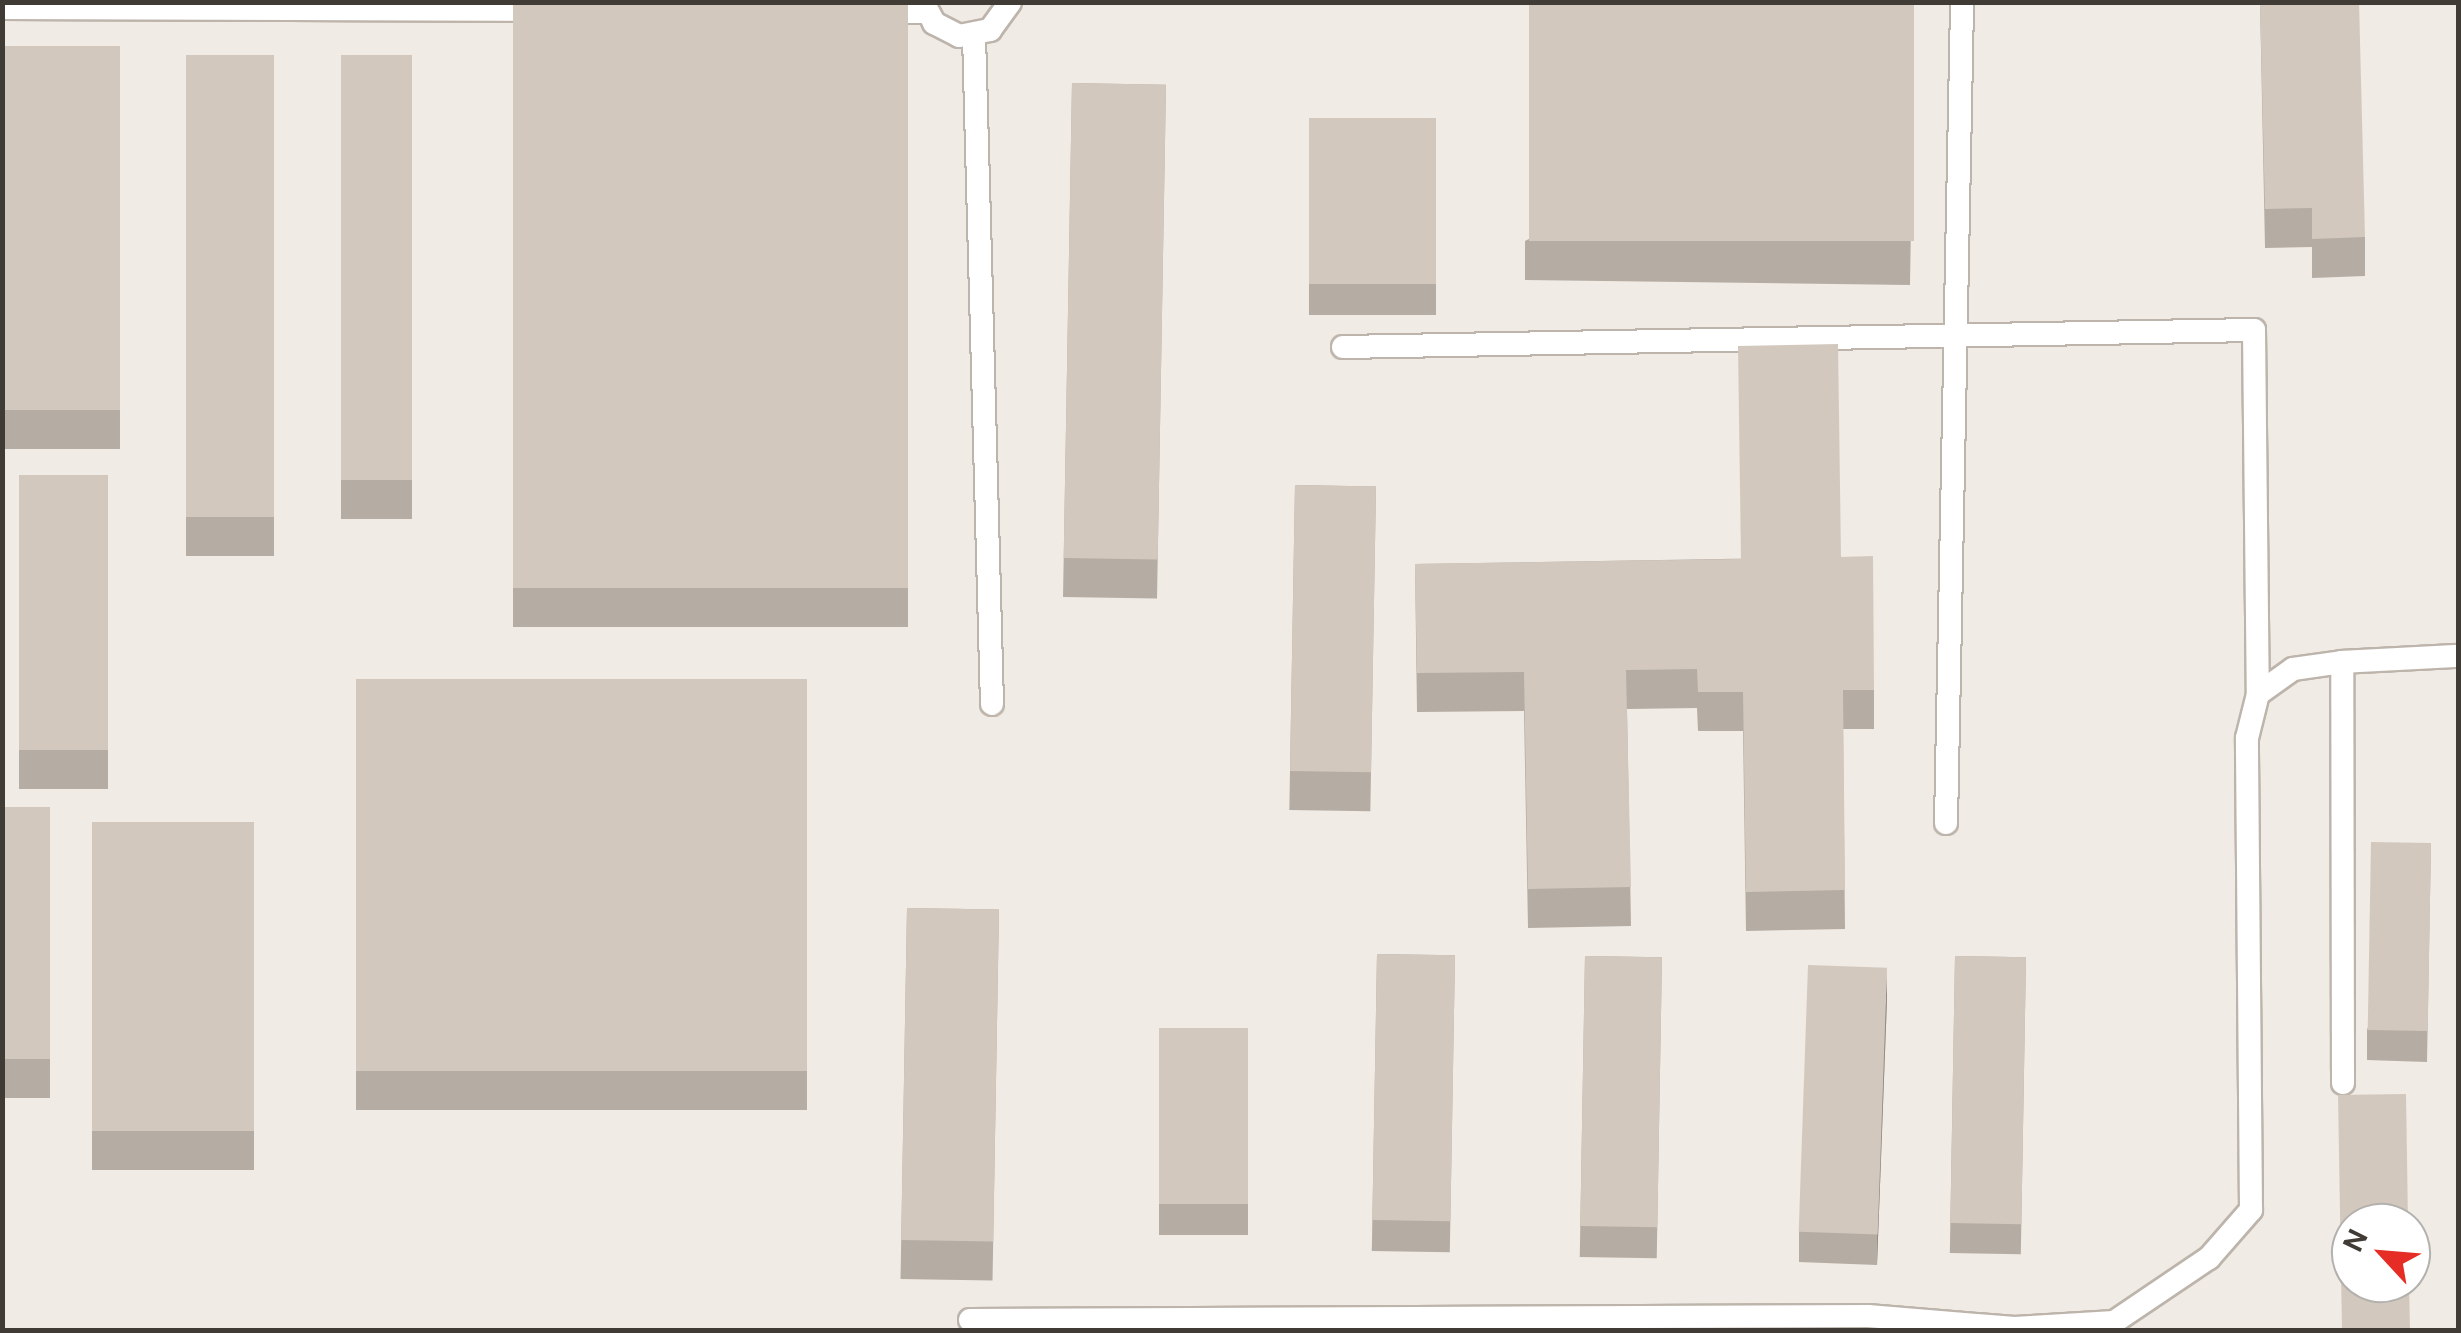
<!DOCTYPE html>
<html>
<head>
<meta charset="utf-8">
<style>
  body { margin:0 }
  #map { position:relative; width:2461px; height:1333px; overflow:hidden; background:#f0ebe4; font-family:"DM Sans",sans-serif }
  div>[style] { position:absolute }
  .roads { filter:drop-shadow(2px 0 #bdb4ab) drop-shadow(-2px 0 #bdb4ab) drop-shadow(0 2px #bdb4ab) drop-shadow(0 -2px #bdb4ab) }
  .service>* { height:22px; margin:-11px; padding:0 11px; transform-origin:11px; border-radius:11px; background:#fff }
  .wall>* { inset:0; background:#b5aca3; transform-origin:0 0 }
  .shaded-wall>* { inset:0; background:#948c85 }
  .building>* { inset:0; background:#d3c8be; transform-origin:0 0 }
  span { translate:-50% -50%; white-space:nowrap; text-align:center; line-height:1.15; -webkit-text-stroke:8px #fff; paint-order:stroke }
  .frame { position:absolute; inset:0; border:5px solid #413b35; pointer-events:none }
  .north { position:absolute; left:2331px; top:1203px; width:100px; height:100px; box-sizing:border-box; background:#fff; border:2px solid #b3b1ae; border-radius:50%; rotate:296deg; font-size:28px; font-weight:700; line-height:40px; text-align:center; color:#413b35 }
  .north::after { content:''; display:block; margin:auto; width:35px; height:45px; background:#e52d26; clip-path:polygon(50% 0,100% 100%,50% 72%,0 100%) }
</style>
</head>
<body>
<div id="map">
  <div class="roads">
    <div class="service">
      <div style="left:923px;top:2px;width:24px;rotate:62deg"></div>
      <div style="left:934px;top:23px;width:28px;rotate:27deg"></div>
      <div style="left:959px;top:36px;width:32px;rotate:-11deg"></div>
      <div style="left:990px;top:30px;width:34px;rotate:-54deg"></div>
      <div style="left:2px;top:8px;width:541px;rotate:0.21deg"></div>
      <div style="left:880px;top:12px;width:46px"></div>
      <div style="left:974px;top:35px;width:669px;rotate:88.46deg"></div>
      <div style="left:1343px;top:347px;width:911px;rotate:-1.07deg"></div>
      <div style="left:2254px;top:330px;width:364px;rotate:89.4deg"></div>
      <div style="left:1946px;top:823px;width:821px;rotate:-88.88deg"></div>
      <div style="left:2343px;top:1083px;width:421px;rotate:-90.1deg"></div>
      <div style="left:2342px;top:662px;width:116px;rotate:-3deg"></div>
      <div style="left:970px;top:1320px;width:898px;rotate:-0.26deg"></div>
      <div style="left:1868px;top:1316px;width:147px;rotate:4.7deg"></div>
      <div style="left:2015px;top:1328px;width:99px;rotate:-3.5deg"></div>
      <div style="left:2114px;top:1322px;width:115px;rotate:-34deg"></div>
      <div style="left:2209px;top:1258px;width:64px;rotate:-48.8deg"></div>
      <div style="left:2251px;top:1210px;width:472px;rotate:-90.5deg"></div>
      <div style="left:2247px;top:738px;width:45px;rotate:-76deg"></div>
      <div style="left:2258px;top:694px;width:43px;rotate:-35.5deg"></div>
      <div style="left:2293px;top:669px;width:49px;rotate:-8.1deg"></div>
    </div>
  </div>
  <div class="wall">
    <div style="left:513px;top:2px;width:395px;height:625px"></div>
    <div style="clip-path:polygon(2260px 2px,2365px 237px,2365px 276px,2312px 278px,2312px 247px,2265px 248px)"></div>
    <div style="clip-path:polygon(1914px 40px,1910px 285px,1525px 280px,1525px 241px)"></div>
    <div style="left:2px;top:46px;width:118px;height:403px"></div>
    <div style="left:186px;top:55px;width:88px;height:501px"></div>
    <div style="left:341px;top:55px;width:71px;height:464px"></div>
    <div style="left:1072px;top:83px;width:94px;height:514px;rotate:1deg"></div>
    <div style="left:1309px;top:118px;width:127px;height:197px"></div>
    <div style="left:19px;top:475px;width:89px;height:314px"></div>
    <div style="left:1295px;top:485px;width:81px;height:325px;rotate:1deg"></div>
    <div style="clip-path:polygon(1841px 557px,1874px 690px,1874px 729px,1843px 729px,1845px 929px,1746px 931px,1743px 731px,1698px 731px,1697px 708px,1627px 709px,1631px 926px,1528px 928px,1524px 711px,1417px 712px,1415px 564px)"></div>
    <div style="left:356px;top:679px;width:451px;height:431px"></div>
    <div style="left:2px;top:807px;width:48px;height:291px"></div>
    <div style="left:92px;top:822px;width:162px;height:348px"></div>
    <div style="clip-path:polygon(2431px 843px,2427px 1062px,2367px 1060px,2367px 1030px)"></div>
    <div style="left:907px;top:908px;width:92px;height:371px;rotate:1deg"></div>
    <div style="left:1377px;top:954px;width:78px;height:297px;rotate:1deg"></div>
    <div style="left:1585px;top:956px;width:77px;height:301px;rotate:1deg"></div>
    <div style="left:1955px;top:956px;width:71px;height:297px;rotate:1deg"></div>
    <div style="clip-path:polygon(1887px 999px,1877px 1265px,1799px 1262px,1799px 1232px)"></div>
    <div style="left:1159px;top:1028px;width:89px;height:207px"></div>
  </div>
  <div class="shaded-wall">
    <div style="clip-path:polygon(1887px 968px,1887px 999px,1877px 1265px,1877px 1235px)"></div>
  </div>
  <div class="building">
    <div style="left:513px;top:2px;width:395px;height:586px"></div>
    <div style="left:1529px;top:2px;width:385px;height:239px"></div>
    <div style="clip-path:polygon(2260px 2px,2359px 2px,2365px 237px,2312px 239px,2312px 208px,2265px 209px)"></div>
    <div style="left:2px;top:46px;width:118px;height:364px"></div>
    <div style="left:186px;top:55px;width:88px;height:462px"></div>
    <div style="left:341px;top:55px;width:71px;height:425px"></div>
    <div style="left:1072px;top:83px;width:94px;height:475px;rotate:1deg"></div>
    <div style="left:1309px;top:118px;width:127px;height:166px"></div>
    <div style="clip-path:polygon(1838px 344px,1841px 557px,1873px 556px,1874px 690px,1843px 690px,1845px 890px,1746px 892px,1743px 692px,1698px 692px,1697px 669px,1626px 670px,1631px 887px,1528px 889px,1524px 672px,1417px 673px,1415px 564px,1741px 559px,1738px 346px)"></div>
    <div style="left:19px;top:475px;width:89px;height:275px"></div>
    <div style="left:1295px;top:485px;width:81px;height:286px;rotate:1deg"></div>
    <div style="left:356px;top:679px;width:451px;height:392px"></div>
    <div style="left:2px;top:807px;width:48px;height:252px"></div>
    <div style="left:92px;top:822px;width:162px;height:309px"></div>
    <div style="left:2371px;top:842px;width:60px;height:188px;rotate:1deg"></div>
    <div style="left:907px;top:908px;width:92px;height:332px;rotate:1deg"></div>
    <div style="left:1377px;top:954px;width:78px;height:266px;rotate:1deg"></div>
    <div style="left:1585px;top:956px;width:77px;height:270px;rotate:1deg"></div>
    <div style="left:1955px;top:956px;width:71px;height:267px;rotate:1deg"></div>
    <div style="left:1808px;top:965px;width:79px;height:267px;rotate:2deg"></div>
    <div style="left:1159px;top:1028px;width:89px;height:176px"></div>
    <div style="clip-path:polygon(2406px 1094px,2408px 1223px,2351px 1223px,2351px 1283px,2409px 1283px,2410px 1330px,2342px 1330px,2338px 1095px)"></div>
  </div>
  <div class="frame"></div>
  <div class="north">N</div>
</div>
</body>
</html>
